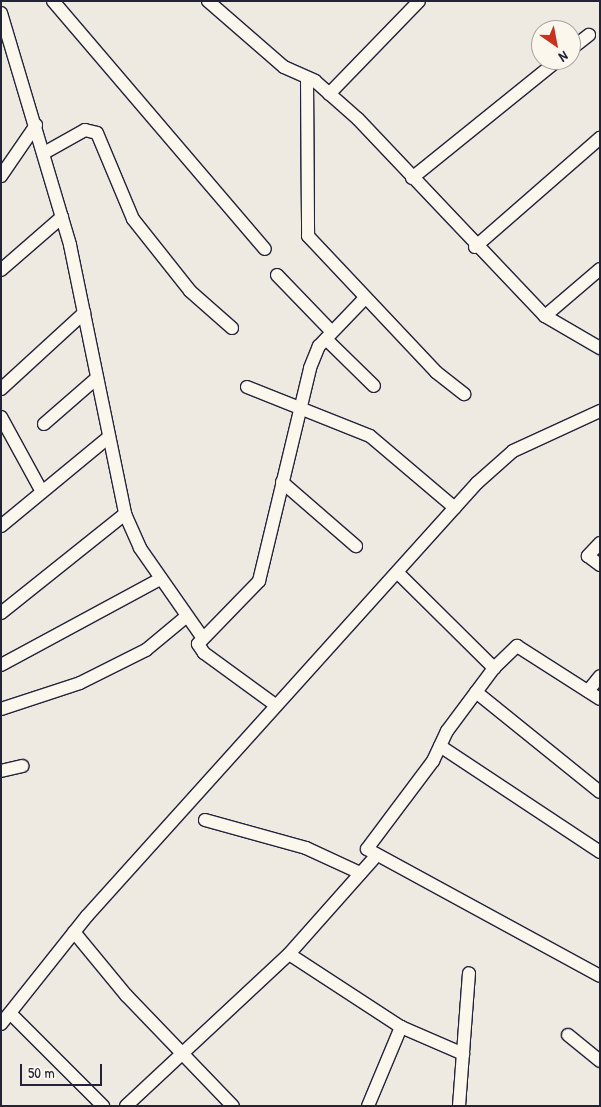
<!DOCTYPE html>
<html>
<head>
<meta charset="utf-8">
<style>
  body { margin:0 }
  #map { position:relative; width:601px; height:1107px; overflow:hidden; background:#eeeae2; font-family:"Patrick Hand",sans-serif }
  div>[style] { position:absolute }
  .roads { filter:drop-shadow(1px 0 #22223b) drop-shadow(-1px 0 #22223b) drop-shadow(0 1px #22223b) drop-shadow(0 -1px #22223b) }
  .street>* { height:12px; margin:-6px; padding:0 6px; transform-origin:6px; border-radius:6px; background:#fbf7ec }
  span { translate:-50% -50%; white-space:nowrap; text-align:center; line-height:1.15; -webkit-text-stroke:4px #fbf7ec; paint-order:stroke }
  .frame { position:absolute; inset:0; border:2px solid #22223b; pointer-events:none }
  .north { position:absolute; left:531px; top:20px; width:50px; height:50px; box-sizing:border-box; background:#fbf7ec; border:1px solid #a4a2a5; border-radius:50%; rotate:147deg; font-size:14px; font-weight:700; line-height:20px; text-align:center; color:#22223b }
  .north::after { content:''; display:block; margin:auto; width:18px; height:22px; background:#c8321e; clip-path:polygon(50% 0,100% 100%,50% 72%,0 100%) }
  .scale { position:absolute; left:20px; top:1064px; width:82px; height:22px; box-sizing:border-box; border:2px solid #22223b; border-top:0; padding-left:6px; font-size:15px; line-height:18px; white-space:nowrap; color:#22223b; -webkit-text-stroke:4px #fbf7ec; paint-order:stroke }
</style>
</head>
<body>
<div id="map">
  <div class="roads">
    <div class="street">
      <div style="left:53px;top:1px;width:326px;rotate:49.5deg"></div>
      <div style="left:208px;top:1px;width:101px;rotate:41deg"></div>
      <div style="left:284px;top:67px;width:34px;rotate:24deg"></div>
      <div style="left:315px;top:81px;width:57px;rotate:41.5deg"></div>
      <div style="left:358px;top:119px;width:272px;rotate:46.5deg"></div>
      <div style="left:545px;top:316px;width:64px;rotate:30.2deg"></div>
      <div style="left:1px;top:13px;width:242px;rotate:73.4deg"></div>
      <div style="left:70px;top:245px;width:275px;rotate:78.4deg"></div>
      <div style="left:125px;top:514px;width:37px;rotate:66deg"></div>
      <div style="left:140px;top:548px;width:108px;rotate:55.1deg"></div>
      <div style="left:571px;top:49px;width:23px;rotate:-38deg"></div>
      <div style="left:307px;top:78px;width:158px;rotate:89.6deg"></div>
      <div style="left:308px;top:236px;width:187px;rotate:46.7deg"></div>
      <div style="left:436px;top:372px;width:36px;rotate:38deg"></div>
      <div style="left:329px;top:94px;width:129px;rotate:-45.9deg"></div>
      <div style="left:44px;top:153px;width:47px;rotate:-29.3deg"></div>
      <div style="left:85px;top:130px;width:12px;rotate:14deg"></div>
      <div style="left:97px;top:133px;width:93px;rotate:67.3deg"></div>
      <div style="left:133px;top:219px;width:92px;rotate:51.6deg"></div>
      <div style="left:190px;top:291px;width:56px;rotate:41.4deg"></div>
      <div style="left:1px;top:176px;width:62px;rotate:-55.5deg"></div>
      <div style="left:412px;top:178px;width:188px;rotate:-38.9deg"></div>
      <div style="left:475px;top:247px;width:166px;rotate:-41.1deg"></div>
      <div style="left:1px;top:270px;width:81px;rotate:-41deg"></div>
      <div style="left:277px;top:275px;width:79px;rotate:46deg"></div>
      <div style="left:545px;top:316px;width:72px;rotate:-40.5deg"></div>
      <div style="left:326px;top:339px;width:67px;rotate:44.4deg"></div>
      <div style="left:247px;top:387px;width:132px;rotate:21.7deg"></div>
      <div style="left:370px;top:436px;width:111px;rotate:40.3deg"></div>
      <div style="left:1px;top:389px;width:113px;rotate:-42.5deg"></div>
      <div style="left:1px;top:417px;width:85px;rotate:61.3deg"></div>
      <div style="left:44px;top:424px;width:70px;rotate:-41deg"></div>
      <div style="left:282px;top:482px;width:98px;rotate:40.9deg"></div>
      <div style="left:1px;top:526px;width:140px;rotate:-39.5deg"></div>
      <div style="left:600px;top:543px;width:18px;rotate:133deg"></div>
      <div style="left:588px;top:556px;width:15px;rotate:37deg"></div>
      <div style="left:399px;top:574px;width:134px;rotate:44.7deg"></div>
      <div style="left:494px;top:668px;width:79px;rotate:126.7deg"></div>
      <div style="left:447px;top:731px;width:33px;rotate:115deg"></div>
      <div style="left:433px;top:761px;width:110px;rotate:126.9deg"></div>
      <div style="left:367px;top:849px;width:265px;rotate:28.6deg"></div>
      <div style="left:1px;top:613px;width:159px;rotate:-38.6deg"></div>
      <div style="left:1px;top:665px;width:181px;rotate:-28.4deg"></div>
      <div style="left:494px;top:668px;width:32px;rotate:-44deg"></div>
      <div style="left:517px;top:646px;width:98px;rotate:32.6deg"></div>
      <div style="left:588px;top:691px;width:19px;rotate:-51deg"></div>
      <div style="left:476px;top:692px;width:159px;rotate:38.9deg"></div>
      <div style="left:274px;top:704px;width:87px;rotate:-143.9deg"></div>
      <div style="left:204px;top:653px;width:11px;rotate:-124deg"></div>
      <div style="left:198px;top:644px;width:88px;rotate:-45.9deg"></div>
      <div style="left:259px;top:581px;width:219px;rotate:-76.5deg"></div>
      <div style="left:310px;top:368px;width:24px;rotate:-68deg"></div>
      <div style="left:319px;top:346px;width:65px;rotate:-46.2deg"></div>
      <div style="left:1px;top:709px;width:83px;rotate:-18.2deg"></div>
      <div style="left:80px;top:683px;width:74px;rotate:-26.6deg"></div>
      <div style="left:146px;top:650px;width:53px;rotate:-39.7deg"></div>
      <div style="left:440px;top:746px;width:192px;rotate:33.5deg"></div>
      <div style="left:1px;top:771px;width:22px;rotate:-13deg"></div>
      <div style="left:205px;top:820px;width:105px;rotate:15.5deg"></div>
      <div style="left:306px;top:848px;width:60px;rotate:24.8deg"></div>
      <div style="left:74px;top:932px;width:82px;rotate:50.5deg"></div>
      <div style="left:126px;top:995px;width:154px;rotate:46.1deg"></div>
      <div style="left:289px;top:954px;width:134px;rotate:33.1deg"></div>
      <div style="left:401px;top:1027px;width:68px;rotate:23.5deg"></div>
      <div style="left:10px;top:1013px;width:132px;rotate:45deg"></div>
      <div style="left:1px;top:1024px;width:138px;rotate:-51.5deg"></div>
      <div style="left:87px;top:916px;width:583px;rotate:-47.99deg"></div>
      <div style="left:477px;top:483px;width:48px;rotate:-41.6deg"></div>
      <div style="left:513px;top:451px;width:96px;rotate:-24.7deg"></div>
      <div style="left:568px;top:1035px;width:41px;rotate:39.1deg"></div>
      <div style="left:126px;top:1106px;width:223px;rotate:-43deg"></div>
      <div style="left:289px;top:954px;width:131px;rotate:-48.4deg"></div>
      <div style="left:368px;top:1106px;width:86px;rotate:-67.3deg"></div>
      <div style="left:459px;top:1106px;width:133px;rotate:-85.7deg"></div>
    </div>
  </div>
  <div class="frame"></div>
  <div class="north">N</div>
  <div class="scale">50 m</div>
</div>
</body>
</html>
